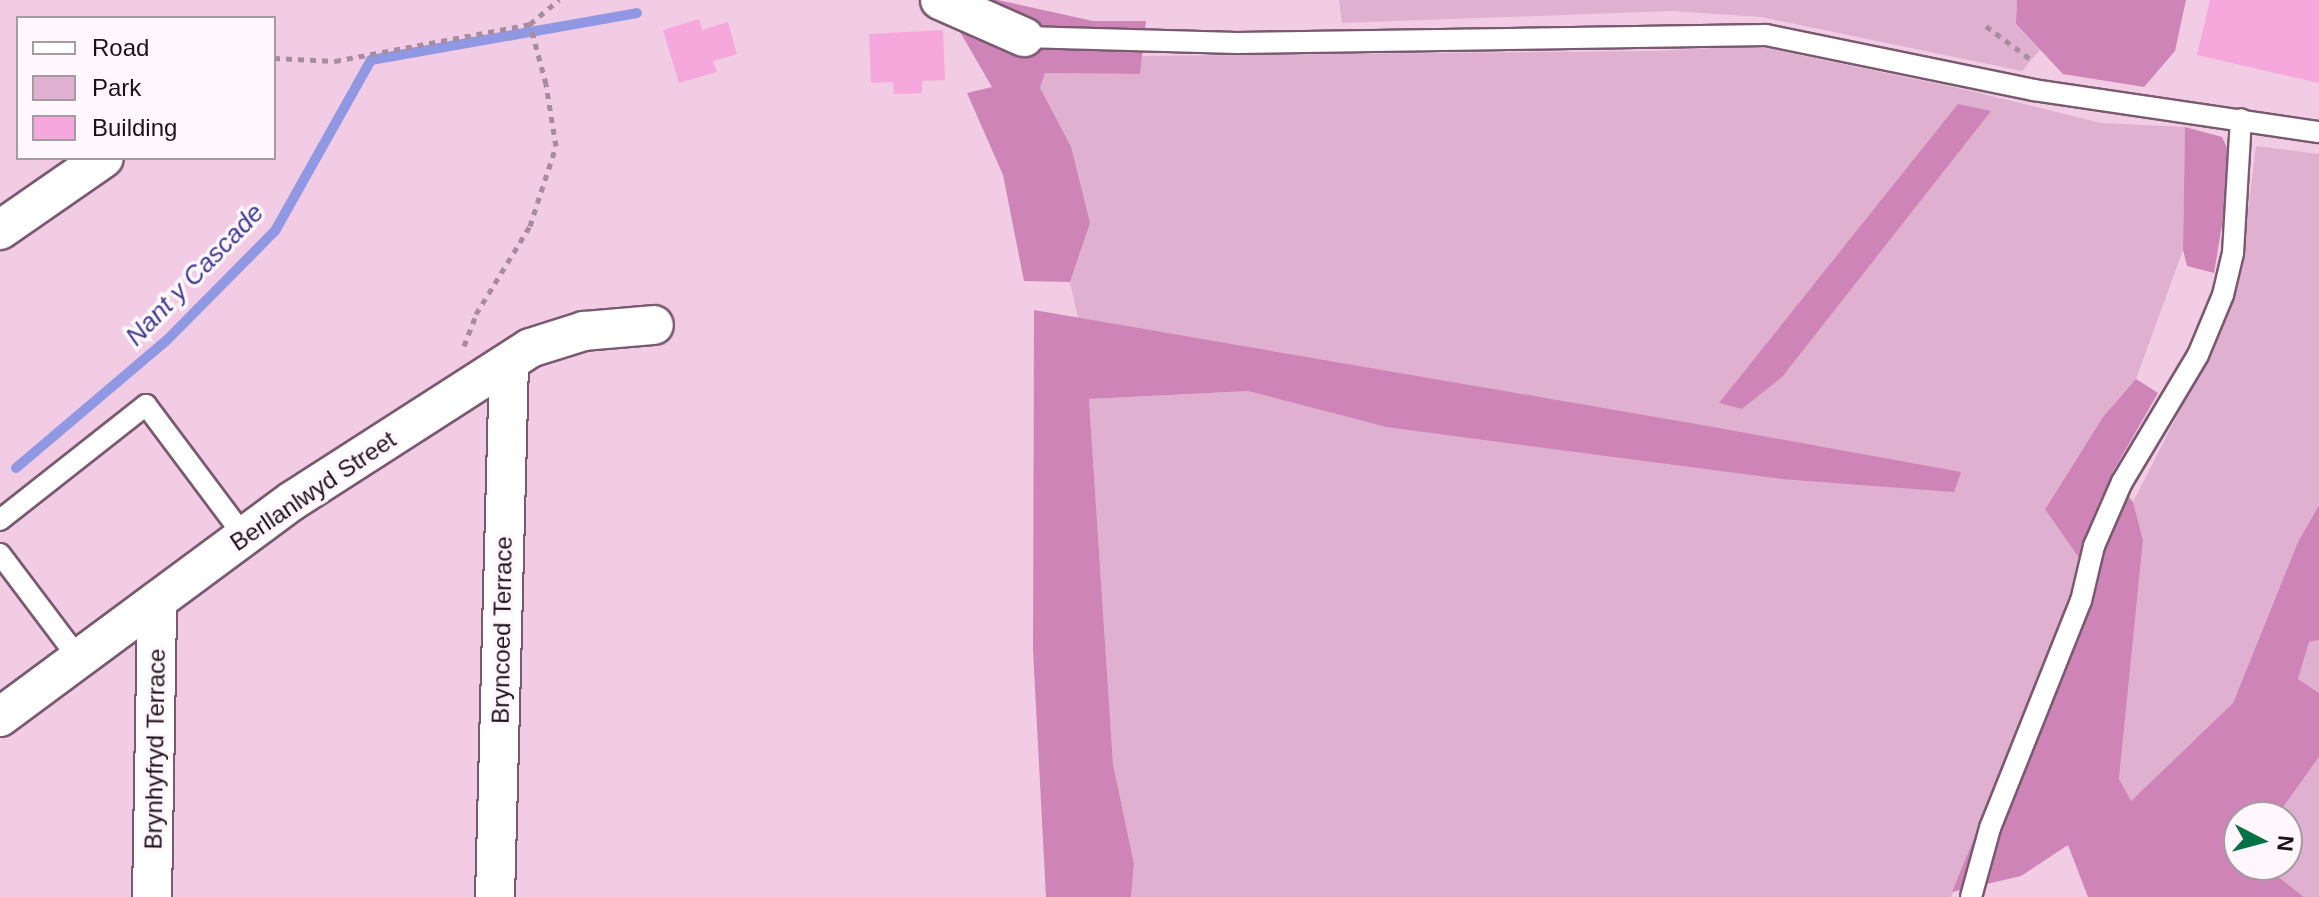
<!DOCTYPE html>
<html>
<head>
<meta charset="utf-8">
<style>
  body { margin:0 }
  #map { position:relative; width:2319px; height:897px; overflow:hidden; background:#f1cce4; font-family:Arial,sans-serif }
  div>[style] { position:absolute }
  .green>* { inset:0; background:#dfb0cf }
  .forest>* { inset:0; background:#cf84b7 }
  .stream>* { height:10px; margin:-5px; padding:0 5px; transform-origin:5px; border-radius:5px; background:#9097e3 }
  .building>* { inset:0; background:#f6a8dd }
  .path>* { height:5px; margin-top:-2.5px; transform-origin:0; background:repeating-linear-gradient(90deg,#a88b9d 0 6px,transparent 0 12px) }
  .roads { filter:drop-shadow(2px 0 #7a5a70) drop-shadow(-2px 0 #7a5a70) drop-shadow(0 2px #7a5a70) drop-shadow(0 -2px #7a5a70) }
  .lane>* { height:20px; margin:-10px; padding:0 10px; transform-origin:10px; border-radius:10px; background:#fff }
  .street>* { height:38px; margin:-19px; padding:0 19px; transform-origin:19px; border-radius:19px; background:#fff }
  span { translate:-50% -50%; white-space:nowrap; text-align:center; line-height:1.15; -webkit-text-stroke:7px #fff7fc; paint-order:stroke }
  .street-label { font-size:24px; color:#1f121a }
  .water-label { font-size:26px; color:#3f3c95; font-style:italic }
  .legend { position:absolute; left:16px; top:16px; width:260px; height:144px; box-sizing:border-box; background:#fff7fc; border:2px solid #a59ba2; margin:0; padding:10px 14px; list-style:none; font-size:24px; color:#1f121a }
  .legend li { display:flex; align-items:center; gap:16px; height:40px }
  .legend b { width:40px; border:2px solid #a59ba2 }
  .north { position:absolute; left:2223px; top:801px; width:80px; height:80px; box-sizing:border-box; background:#fff7fc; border:2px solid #a59ba2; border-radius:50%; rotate:96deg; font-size:22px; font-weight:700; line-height:32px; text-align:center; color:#1f121a }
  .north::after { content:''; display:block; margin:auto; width:28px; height:36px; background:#067047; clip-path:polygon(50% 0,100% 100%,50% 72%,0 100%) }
</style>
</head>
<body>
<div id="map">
  <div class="green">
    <div style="clip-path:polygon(1339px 0,2017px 0,2016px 25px,2040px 50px,2022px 71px,1761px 17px,1672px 11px,1342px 23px)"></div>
    <div style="clip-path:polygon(1756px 46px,1967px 90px,2101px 123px,2185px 127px,2183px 250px,2136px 379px,2103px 417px,2045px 508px,2082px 561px,2032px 698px,1951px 897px,1131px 897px,1134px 864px,1113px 764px,1089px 399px,1248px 391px,1386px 427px,1960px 473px,1078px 318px,1070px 282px,1090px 223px,1040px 88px,1045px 73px,1140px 74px,1142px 56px,1653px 51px)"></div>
    <div style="clip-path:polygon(2256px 146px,2319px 154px,2319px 505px,2298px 542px,2233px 703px,2130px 802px,2119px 779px,2143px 540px,2133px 502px,2211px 349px,2242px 259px)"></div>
    <div style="clip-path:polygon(2319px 640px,2319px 693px,2298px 679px,2309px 642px)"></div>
    <div style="clip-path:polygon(2319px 757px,2319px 897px,2304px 897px,2263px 865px,2287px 865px,2287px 817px,2276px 817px)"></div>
  </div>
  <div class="forest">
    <div style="clip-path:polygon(961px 0,998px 0,1093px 21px,1146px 21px,1140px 74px,1045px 73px,1040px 88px,1071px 147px,1090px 223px,1070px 282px,1024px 281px,1003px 175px,967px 93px,992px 87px,956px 25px)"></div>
    <div style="clip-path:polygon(2017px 0,2186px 0,2175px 51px,2144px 87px,2063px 74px,2016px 24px)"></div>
    <div style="clip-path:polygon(1958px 104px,1991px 111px,1782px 377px,1742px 409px,1719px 403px)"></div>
    <div style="clip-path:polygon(2185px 127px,2222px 137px,2228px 150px,2224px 213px,2214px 273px,2187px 266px,2183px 250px)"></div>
    <div style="clip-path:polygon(1034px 310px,1702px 425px,1961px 472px,1954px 492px,1781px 479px,1386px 427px,1248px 391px,1089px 399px,1113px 764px,1134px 864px,1131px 897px,1046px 897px,1033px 650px)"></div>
    <div style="clip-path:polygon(2136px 379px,2158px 393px,2111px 475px,2133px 502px,2143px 540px,2119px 779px,2131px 801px,2233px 703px,2298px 542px,2319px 505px,2319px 640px,2309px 642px,2298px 679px,2319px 693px,2319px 757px,2276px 817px,2239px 817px,2239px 865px,2263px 865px,2304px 897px,2088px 897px,2068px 845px,2021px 876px,1952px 892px,2032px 698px,2082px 562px,2045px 509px,2103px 417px)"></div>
  </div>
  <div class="stream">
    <div style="left:16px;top:468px;width:197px;rotate:-40.3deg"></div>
    <div style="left:166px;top:341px;width:155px;rotate:-45.3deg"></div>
    <div style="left:275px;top:231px;width:196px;rotate:-60.7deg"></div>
    <div style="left:371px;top:60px;width:270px;rotate:-10deg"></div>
  </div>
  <div class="building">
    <div style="clip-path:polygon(2210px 0,2319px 0,2319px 83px,2197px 55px)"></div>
    <div style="clip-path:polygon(699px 19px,702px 30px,728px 22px,737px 54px,713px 61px,717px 72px,679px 83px,663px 30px)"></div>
    <div style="clip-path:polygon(943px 30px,945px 80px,922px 81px,922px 93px,894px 94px,893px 82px,871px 83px,869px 34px)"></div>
  </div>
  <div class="path">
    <div style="left:1986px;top:26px;width:59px;rotate:36.7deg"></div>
    <div style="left:274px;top:58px;width:61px;rotate:2.8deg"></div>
    <div style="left:335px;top:61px;width:198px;rotate:-10.7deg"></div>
    <div style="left:530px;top:24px;width:38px;rotate:-40deg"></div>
    <div style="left:464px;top:346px;width:34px;rotate:-69deg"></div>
    <div style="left:476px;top:314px;width:103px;rotate:-58.5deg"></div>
    <div style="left:530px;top:226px;width:84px;rotate:-72deg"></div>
    <div style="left:556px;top:146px;width:63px;rotate:-99.2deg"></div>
    <div style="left:546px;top:84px;width:62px;rotate:-104.9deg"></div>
  </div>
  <div class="roads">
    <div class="lane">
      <div style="left:1024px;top:37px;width:213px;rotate:1.6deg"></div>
      <div style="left:1237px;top:43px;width:529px;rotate:-0.87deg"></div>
      <div style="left:1766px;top:35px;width:274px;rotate:11.6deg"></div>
      <div style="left:2034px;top:90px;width:288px;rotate:8.4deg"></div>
      <div style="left:0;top:520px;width:186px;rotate:-38.2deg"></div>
      <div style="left:146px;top:405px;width:164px;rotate:53.2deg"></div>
      <div style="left:0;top:554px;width:131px;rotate:53deg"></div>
      <div style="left:1971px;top:897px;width:72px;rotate:-74.6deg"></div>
      <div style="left:1990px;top:828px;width:245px;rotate:-68.2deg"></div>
      <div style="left:2081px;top:601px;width:57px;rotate:-76.7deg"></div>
      <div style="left:2094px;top:546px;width:70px;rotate:-66.4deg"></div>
      <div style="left:2122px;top:482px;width:148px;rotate:-59.1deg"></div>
      <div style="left:2198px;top:355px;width:65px;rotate:-67.4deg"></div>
      <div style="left:2223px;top:295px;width:43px;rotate:-76.6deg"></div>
      <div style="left:2233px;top:253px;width:134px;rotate:-86.6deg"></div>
    </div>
    <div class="street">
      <div style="left:940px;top:0;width:92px;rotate:23.8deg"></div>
      <div style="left:0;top:230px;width:126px;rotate:-34.7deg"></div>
      <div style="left:0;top:717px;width:363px;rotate:-36.5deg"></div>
      <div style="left:292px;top:501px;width:283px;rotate:-32.7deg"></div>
      <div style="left:530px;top:348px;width:57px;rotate:-17.5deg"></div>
      <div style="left:584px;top:331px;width:70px;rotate:-4.9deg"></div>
      <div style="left:152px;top:897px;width:296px;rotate:-89deg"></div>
      <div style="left:495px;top:897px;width:534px;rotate:-88.5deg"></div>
    </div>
  </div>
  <div class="street-label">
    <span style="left:313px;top:491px;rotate:-34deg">Berllanlwyd Street</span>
    <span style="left:502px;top:630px;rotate:-89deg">Bryncoed Terrace</span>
    <span style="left:155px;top:749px;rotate:-89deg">Brynhyfryd Terrace</span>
  </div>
  <div class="water-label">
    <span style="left:195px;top:275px;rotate:-46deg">Nant y Cascade</span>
  </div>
  <ul class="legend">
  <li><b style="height:10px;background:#fff"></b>Road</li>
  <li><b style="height:22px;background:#dfb0cf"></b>Park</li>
  <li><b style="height:22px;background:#f6a8dd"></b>Building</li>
  </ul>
  <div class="north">N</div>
</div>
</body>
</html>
